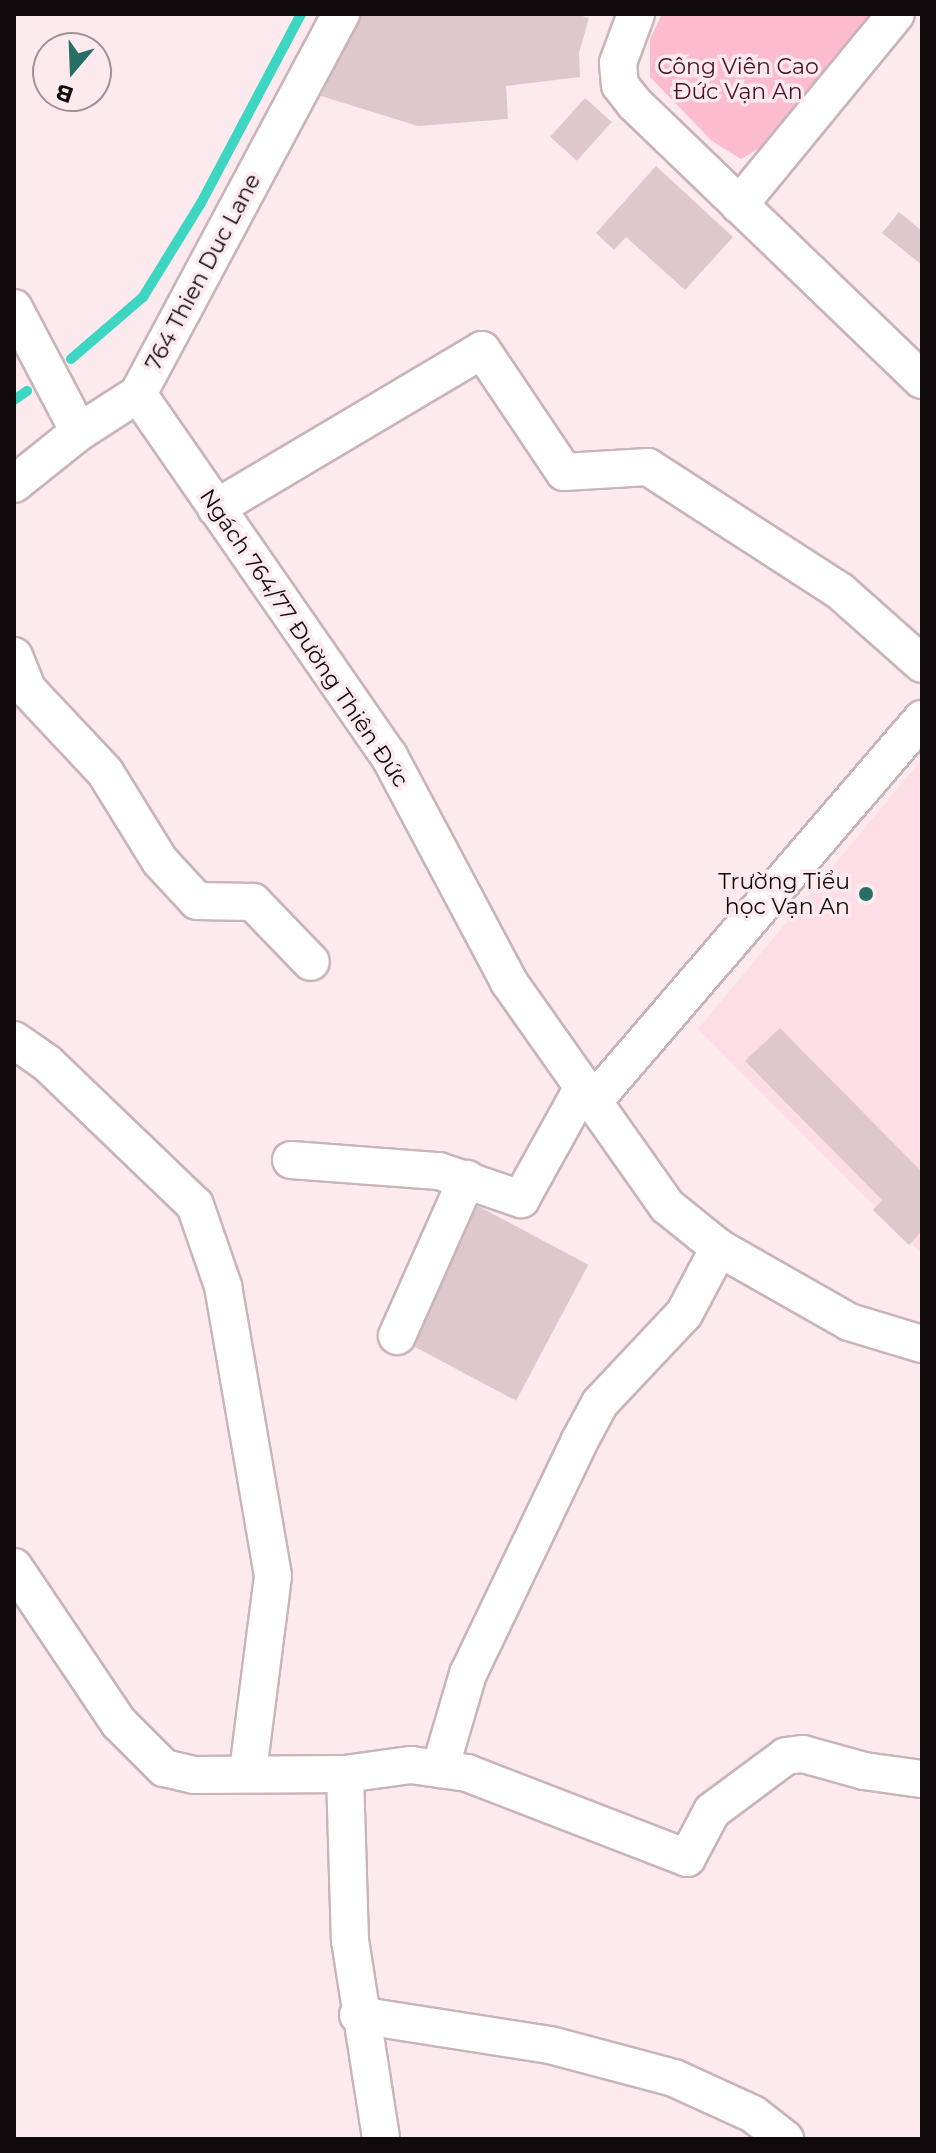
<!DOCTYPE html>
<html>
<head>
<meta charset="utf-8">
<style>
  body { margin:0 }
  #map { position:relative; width:936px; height:2153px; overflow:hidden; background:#fceaef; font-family:Montserrat,sans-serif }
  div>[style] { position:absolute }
  .built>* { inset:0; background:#fddee6 }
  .green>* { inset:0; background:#fcbccd }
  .stream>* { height:10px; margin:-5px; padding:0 5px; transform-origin:5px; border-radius:5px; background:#3cd6c3 }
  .building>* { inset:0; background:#dec8ce; transform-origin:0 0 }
  .roads { filter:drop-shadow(2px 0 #c9b4b9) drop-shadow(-2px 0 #c9b4b9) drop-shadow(0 2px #c9b4b9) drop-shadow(0 -2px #c9b4b9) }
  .minor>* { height:36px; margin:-18px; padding:0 18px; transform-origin:18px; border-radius:18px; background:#fff }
  .dots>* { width:22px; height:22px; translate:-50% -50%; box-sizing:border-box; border:4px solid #fceaef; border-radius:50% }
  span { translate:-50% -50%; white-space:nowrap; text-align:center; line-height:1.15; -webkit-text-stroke:7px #fceaef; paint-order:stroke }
  .park-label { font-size:22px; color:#4e1029 }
  .street-label { font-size:22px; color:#110a0c }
  .poi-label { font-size:22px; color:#110a0c }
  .right { translate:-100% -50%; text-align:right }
  .frame { position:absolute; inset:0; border:16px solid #110a0c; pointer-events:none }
  .north { position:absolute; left:32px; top:32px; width:80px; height:80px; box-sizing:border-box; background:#fceaef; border:2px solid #9e9094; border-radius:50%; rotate:199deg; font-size:22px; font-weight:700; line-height:32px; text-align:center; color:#110a0c }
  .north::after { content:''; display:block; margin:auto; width:28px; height:36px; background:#276e65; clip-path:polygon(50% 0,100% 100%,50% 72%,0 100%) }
</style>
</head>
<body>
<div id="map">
  <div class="built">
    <div style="clip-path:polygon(922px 759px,922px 1250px,920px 1252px,698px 1029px)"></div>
  </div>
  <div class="green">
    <div style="clip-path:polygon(662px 14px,877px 14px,765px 145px,741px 159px,712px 141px,650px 77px,650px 39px)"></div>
  </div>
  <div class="stream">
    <div style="left:71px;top:359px;width:95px;rotate:-40.7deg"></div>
    <div style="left:143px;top:297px;width:110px;rotate:-58.3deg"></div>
    <div style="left:201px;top:203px;width:214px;rotate:-62.1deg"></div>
    <div style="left:14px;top:400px;width:16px;rotate:-35deg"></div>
  </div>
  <div class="building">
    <div style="clip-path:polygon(362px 14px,575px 14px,589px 18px,579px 53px,580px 77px,506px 86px,508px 119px,418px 126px,321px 96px)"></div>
    <div style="left:585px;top:98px;width:36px;height:52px;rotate:42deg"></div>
    <div style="clip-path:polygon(656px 166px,733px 237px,685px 290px,626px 237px,614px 250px,596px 233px)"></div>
    <div style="clip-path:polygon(899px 212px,922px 231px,922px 265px,882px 233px)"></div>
    <div style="clip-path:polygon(780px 1028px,922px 1172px,922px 1231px,909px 1245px,873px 1210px,882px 1200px,745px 1061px)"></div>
    <div style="left:478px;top:1206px;width:125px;height:154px;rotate:28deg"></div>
  </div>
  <div class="roads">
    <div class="minor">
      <div style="left:636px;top:14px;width:52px;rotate:110.2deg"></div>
      <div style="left:618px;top:63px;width:22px;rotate:85deg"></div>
      <div style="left:620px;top:85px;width:24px;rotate:52deg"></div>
      <div style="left:635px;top:104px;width:398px;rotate:43.9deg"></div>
      <div style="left:739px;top:205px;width:247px;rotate:-50.6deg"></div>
      <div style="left:14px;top:308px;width:140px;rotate:62.3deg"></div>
      <div style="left:138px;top:394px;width:441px;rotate:55.3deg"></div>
      <div style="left:389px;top:756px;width:256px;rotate:62deg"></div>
      <div style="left:509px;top:982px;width:274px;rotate:54.8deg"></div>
      <div style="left:667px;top:1206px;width:67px;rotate:38.9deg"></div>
      <div style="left:719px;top:1248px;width:150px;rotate:29.6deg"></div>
      <div style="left:849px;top:1322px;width:76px;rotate:16.8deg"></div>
      <div style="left:14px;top:484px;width:83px;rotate:-38.7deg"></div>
      <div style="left:79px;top:432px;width:70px;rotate:-32.8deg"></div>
      <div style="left:138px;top:394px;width:431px;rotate:-61.9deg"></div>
      <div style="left:216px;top:508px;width:309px;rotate:-30.7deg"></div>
      <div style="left:482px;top:350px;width:147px;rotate:56.1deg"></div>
      <div style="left:564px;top:472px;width:84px;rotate:-3.4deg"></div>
      <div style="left:648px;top:467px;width:230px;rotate:32.9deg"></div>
      <div style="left:841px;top:592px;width:108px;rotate:41.6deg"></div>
      <div style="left:14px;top:656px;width:37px;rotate:68deg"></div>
      <div style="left:28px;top:690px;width:112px;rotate:46.8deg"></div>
      <div style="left:105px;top:772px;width:105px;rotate:58.3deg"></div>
      <div style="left:160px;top:861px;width:54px;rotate:47.2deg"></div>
      <div style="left:197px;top:901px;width:56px;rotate:1deg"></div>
      <div style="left:253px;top:902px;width:83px;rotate:46deg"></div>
      <div style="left:14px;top:1040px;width:40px;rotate:34.9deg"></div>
      <div style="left:47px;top:1063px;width:205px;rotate:43.8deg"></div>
      <div style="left:195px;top:1205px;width:86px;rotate:70.9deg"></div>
      <div style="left:223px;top:1286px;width:294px;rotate:80.2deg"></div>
      <div style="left:273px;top:1576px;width:197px;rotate:97.3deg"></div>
      <div style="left:593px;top:1102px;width:505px;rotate:-49.34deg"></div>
      <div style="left:291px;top:1160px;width:148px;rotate:4.3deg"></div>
      <div style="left:439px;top:1171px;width:87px;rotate:18.9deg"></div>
      <div style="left:521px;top:1199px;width:128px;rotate:-61deg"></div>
      <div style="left:397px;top:1336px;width:172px;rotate:-66deg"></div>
      <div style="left:14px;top:1567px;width:188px;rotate:56.1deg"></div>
      <div style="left:119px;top:1723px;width:64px;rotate:45deg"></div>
      <div style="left:164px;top:1768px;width:31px;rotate:13deg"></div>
      <div style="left:194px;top:1775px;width:151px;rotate:-0.4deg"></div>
      <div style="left:345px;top:1774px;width:67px;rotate:-7.8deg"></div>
      <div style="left:411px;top:1765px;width:57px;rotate:8.1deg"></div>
      <div style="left:467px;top:1773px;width:236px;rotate:21.1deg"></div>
      <div style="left:687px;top:1858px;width:53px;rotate:-62deg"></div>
      <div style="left:712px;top:1811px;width:92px;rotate:-36.6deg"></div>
      <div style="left:786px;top:1756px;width:17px;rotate:-7deg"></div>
      <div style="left:803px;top:1754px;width:63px;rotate:15.6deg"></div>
      <div style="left:864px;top:1771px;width:59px;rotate:7.9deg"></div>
      <div style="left:440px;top:1769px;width:99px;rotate:-73.6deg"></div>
      <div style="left:468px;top:1674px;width:257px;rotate:-64.4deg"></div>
      <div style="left:579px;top:1442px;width:44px;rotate:-61.7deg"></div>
      <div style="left:600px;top:1403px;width:122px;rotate:-46.7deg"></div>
      <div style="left:684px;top:1314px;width:75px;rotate:-62.1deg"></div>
      <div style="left:345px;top:1774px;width:166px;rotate:88.3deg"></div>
      <div style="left:350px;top:1940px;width:201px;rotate:81.1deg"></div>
      <div style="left:358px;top:2015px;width:194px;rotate:8.9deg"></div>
      <div style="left:550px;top:2045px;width:128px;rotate:14.9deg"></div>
      <div style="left:674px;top:2078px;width:87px;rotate:24.5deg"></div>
      <div style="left:753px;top:2114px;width:41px;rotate:38deg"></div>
    </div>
  </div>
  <div class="dots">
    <div style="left:866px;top:894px;background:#276e65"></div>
  </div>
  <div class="park-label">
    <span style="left:738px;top:79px">Công Viên Cao<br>Đức Vạn An</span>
  </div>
  <div class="street-label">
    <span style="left:203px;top:272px;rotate:-62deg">764 Thien Duc Lane</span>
    <span style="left:304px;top:638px;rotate:56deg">Ngách 764/77 Đường Thiên Đức</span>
  </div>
  <div class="poi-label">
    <span class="right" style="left:850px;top:894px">Trường Tiểu<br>học Vạn An</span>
  </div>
  <div class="frame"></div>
  <div class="north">B</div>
</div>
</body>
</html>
